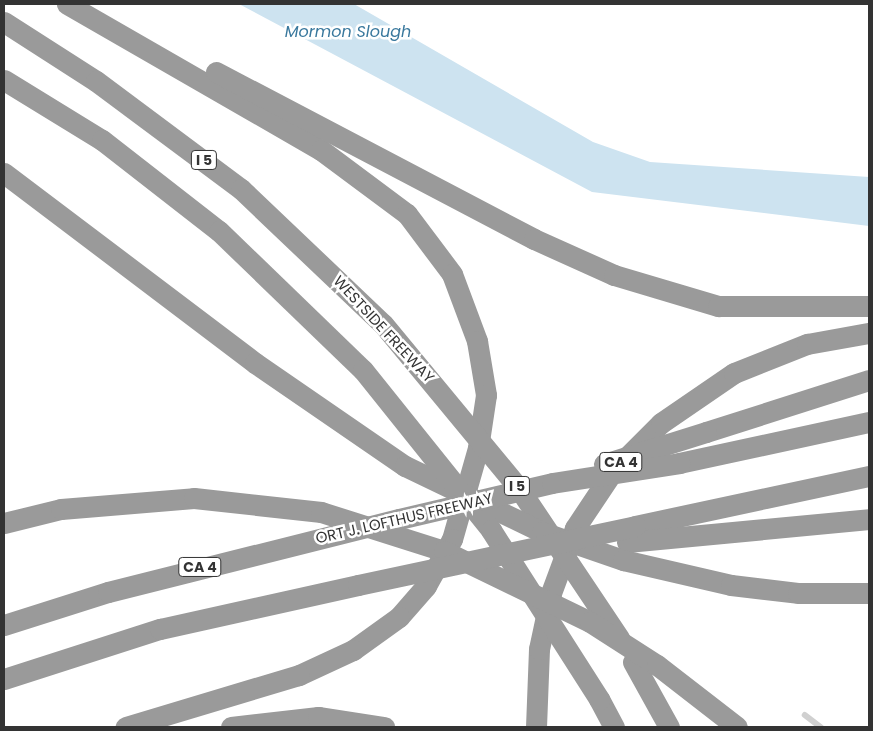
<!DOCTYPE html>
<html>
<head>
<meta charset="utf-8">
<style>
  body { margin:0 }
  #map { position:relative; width:873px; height:731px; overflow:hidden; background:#fff; font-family:Poppins,sans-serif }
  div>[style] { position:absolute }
  .water>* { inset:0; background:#cde3f0 }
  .service>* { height:5.5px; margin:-2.75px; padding:0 2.75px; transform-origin:2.75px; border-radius:2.75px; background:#d0d0d0 }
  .motorway>* { height:21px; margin:-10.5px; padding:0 10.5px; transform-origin:10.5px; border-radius:10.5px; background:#9a9a9a }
  .motorway-bridge>* { height:21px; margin:-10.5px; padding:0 10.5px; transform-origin:10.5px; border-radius:10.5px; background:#9a9a9a }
  span { translate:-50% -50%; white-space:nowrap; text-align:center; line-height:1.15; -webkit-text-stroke:5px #fff; paint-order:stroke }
  .shield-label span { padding:1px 4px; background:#fff; border:1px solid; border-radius:4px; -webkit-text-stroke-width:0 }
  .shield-label { font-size:14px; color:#333; font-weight:700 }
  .street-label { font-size:15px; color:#333 }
  .water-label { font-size:16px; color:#39789d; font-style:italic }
  .frame { position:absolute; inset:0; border:5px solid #333; pointer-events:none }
</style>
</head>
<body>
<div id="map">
  <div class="water">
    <div style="clip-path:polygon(239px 4px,354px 4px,593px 142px,650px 162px,869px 177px,869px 226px,592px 192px)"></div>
  </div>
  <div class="service">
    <div style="left:805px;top:715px;width:20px;rotate:37deg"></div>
  </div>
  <div class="motorway">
    <div style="left:67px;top:4px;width:293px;rotate:29.9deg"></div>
    <div style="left:321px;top:150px;width:107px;rotate:36.7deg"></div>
    <div style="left:407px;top:214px;width:75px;rotate:53.1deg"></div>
    <div style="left:452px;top:274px;width:72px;rotate:69.5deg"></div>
    <div style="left:477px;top:341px;width:55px;rotate:80.5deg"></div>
    <div style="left:486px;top:395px;width:54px;rotate:98.6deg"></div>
    <div style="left:478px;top:448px;width:95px;rotate:105.9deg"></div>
    <div style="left:452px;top:539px;width:54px;rotate:119deg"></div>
    <div style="left:426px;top:586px;width:41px;rotate:131.1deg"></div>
    <div style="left:399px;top:617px;width:57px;rotate:144.3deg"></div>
    <div style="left:353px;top:650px;width:60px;rotate:155.2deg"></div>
    <div style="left:299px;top:675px;width:181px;rotate:163.3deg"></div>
    <div style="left:4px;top:22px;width:109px;rotate:32.7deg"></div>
    <div style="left:96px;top:81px;width:181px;rotate:36.7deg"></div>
    <div style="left:241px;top:189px;width:196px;rotate:43.6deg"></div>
    <div style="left:216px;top:72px;width:359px;rotate:27.7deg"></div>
    <div style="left:534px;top:239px;width:88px;rotate:24.2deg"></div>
    <div style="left:614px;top:275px;width:109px;rotate:16.6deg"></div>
    <div style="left:718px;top:306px;width:151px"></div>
    <div style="left:4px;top:80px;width:115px;rotate:31.5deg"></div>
    <div style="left:102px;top:140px;width:148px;rotate:37.9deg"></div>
    <div style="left:219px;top:231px;width:200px;rotate:44deg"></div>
    <div style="left:4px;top:173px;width:315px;rotate:37.1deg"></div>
    <div style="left:706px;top:432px;width:171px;rotate:-17.7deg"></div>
    <div style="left:679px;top:463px;width:194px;rotate:-12.2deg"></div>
    <div style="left:4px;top:523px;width:59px;rotate:-13.8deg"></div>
    <div style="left:61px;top:509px;width:133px;rotate:-4.7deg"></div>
    <div style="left:635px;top:526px;width:239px;rotate:-12.1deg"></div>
    <div style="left:627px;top:542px;width:243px;rotate:-5.4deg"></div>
    <div style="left:4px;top:625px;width:109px;rotate:-17.6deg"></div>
    <div style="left:108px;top:592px;width:300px;rotate:-14.1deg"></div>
    <div style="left:633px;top:662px;width:74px;rotate:61deg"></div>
    <div style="left:4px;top:679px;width:164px;rotate:-17.8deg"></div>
    <div style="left:160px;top:629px;width:203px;rotate:-12.5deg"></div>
    <div style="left:599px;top:699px;width:32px;rotate:62deg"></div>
    <div style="left:231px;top:727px;width:88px;rotate:-6.6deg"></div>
    <div style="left:318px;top:717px;width:67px;rotate:8.6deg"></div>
    <div style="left:536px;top:727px;width:78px;rotate:-87.8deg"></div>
    <div style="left:539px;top:649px;width:57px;rotate:-77.9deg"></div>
    <div style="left:551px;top:593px;width:69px;rotate:-69.7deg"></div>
    <div style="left:575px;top:528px;width:69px;rotate:-56.3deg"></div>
    <div style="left:613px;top:471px;width:68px;rotate:-45deg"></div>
    <div style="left:661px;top:423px;width:88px;rotate:-34.4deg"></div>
    <div style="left:734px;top:373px;width:79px;rotate:-21.7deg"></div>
    <div style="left:807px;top:344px;width:63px;rotate:-10.1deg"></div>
  </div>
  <div class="motorway-bridge">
    <div style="left:383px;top:324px;width:212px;rotate:50.4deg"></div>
    <div style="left:518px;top:487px;width:182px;rotate:56.2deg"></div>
    <div style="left:255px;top:363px;width:182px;rotate:34.5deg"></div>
    <div style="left:405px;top:466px;width:152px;rotate:25.7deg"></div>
    <div style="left:542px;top:532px;width:86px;rotate:19.1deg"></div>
    <div style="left:623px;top:560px;width:111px;rotate:13deg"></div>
    <div style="left:731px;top:585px;width:67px;rotate:6.8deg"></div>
    <div style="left:798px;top:593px;width:71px"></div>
    <div style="left:363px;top:370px;width:205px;rotate:51.3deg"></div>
    <div style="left:491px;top:530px;width:201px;rotate:57.4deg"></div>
    <div style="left:604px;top:464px;width:107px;rotate:-17.4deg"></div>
    <div style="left:194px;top:498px;width:128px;rotate:6.3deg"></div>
    <div style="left:321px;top:512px;width:129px;rotate:17.6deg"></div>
    <div style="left:444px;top:551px;width:162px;rotate:25.9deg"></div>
    <div style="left:590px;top:622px;width:80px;rotate:32.7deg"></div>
    <div style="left:657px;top:665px;width:101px;rotate:37.8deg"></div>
    <div style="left:399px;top:519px;width:157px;rotate:-13.2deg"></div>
    <div style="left:552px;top:483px;width:129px;rotate:-8.9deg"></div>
    <div style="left:358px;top:585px;width:283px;rotate:-12deg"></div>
  </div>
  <div class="shield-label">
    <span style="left:204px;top:160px">I 5</span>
    <span style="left:621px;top:462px">CA 4</span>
    <span style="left:517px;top:486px">I 5</span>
    <span style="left:200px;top:567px">CA 4</span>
  </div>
  <div class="street-label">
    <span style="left:384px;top:329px;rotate:47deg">WESTSIDE FREEWAY</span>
    <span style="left:404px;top:518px;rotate:-13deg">ORT J. LOFTHUS FREEWAY</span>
  </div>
  <div class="water-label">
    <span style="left:348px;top:32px">Mormon Slough</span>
  </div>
  <div class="frame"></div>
</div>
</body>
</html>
